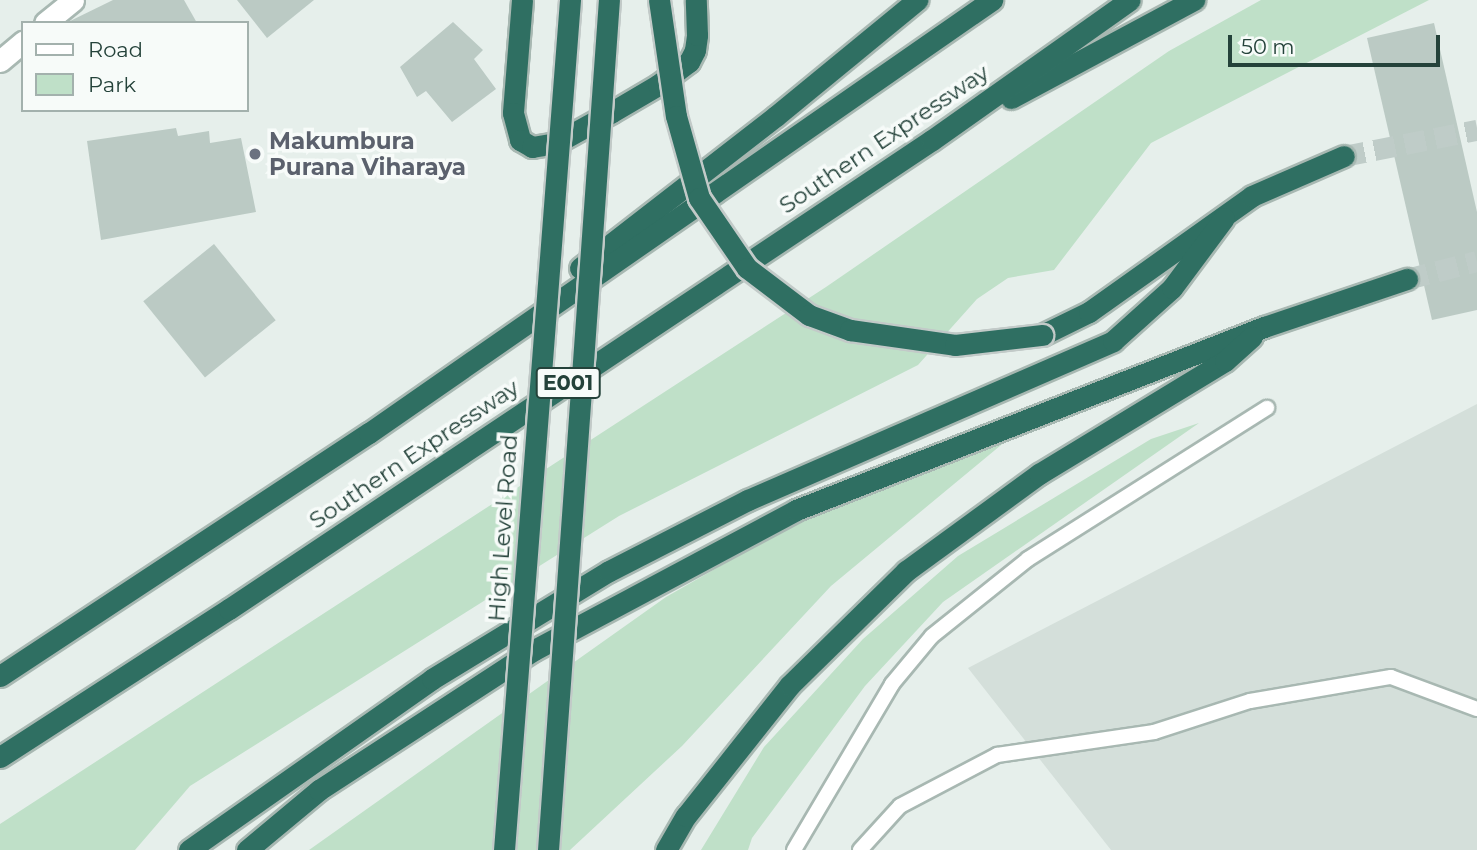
<!DOCTYPE html>
<html>
<head>
<meta charset="utf-8">
<style>
  body { margin:0 }
  #map { position:relative; width:1477px; height:850px; overflow:hidden; background:#e6efeb; font-family:Montserrat,sans-serif }
  div>[style] { position:absolute }
  .built>* { inset:0; background:#d4dfda }
  .green>* { inset:0; background:#bfe0c8 }
  .building>* { inset:0; background:#bbcac4; transform-origin:0 0 }
  .highway-tunnel>* { height:21px; margin-top:-10.5px; transform-origin:0; background:repeating-linear-gradient(90deg,#bfccc8 0 21px,transparent 0 31px) }
  .roads { filter:drop-shadow(2px 0 #a8b8b2) drop-shadow(-2px 0 #a8b8b2) drop-shadow(0 2px #a8b8b2) drop-shadow(0 -2px #a8b8b2) }
  .lane>* { height:14px; margin:-7px; padding:0 7px; transform-origin:7px; border-radius:7px; background:#fff }
  .secondary>* { height:21px; margin:-10.5px; padding:0 10.5px; transform-origin:10.5px; border-radius:10.5px; background:#fff }
  .highway>* { height:21px; margin:-10.5px; padding:0 10.5px; transform-origin:10.5px; border-radius:10.5px; background:#2f6f62 }
  .bridges { filter:drop-shadow(2px 0 #c2cac8) drop-shadow(-2px 0 #c2cac8) drop-shadow(0 2px #c2cac8) drop-shadow(0 -2px #c2cac8) }
  .highway-bridge>* { height:21px; margin:-10.5px; padding:0 10.5px; transform-origin:10.5px; border-radius:10.5px; background:#2f6f62 }
  .dots>* { width:19px; height:19px; translate:-50% -50%; box-sizing:border-box; border:4px solid #f7fbf9; border-radius:50% }
  span { translate:-50% -50%; white-space:nowrap; text-align:center; line-height:1.15; -webkit-text-stroke:7px #f7fbf9; paint-order:stroke }
  .shield-label span { padding:2px 5px; background:#f7fbf9; border:2px solid; border-radius:5px; -webkit-text-stroke-width:0 }
  .shield-label { font-size:21px; color:#24423a; font-weight:700 }
  .street-label { font-size:23px; color:#24423a }
  .worship-label { font-size:23px; color:#5b616d; font-weight:700 }
  .left { translate:0 -50%; text-align:left }
  .legend { position:absolute; left:21px; top:21px; width:228px; height:91px; box-sizing:border-box; background:#f7fbf9; border:2px solid #a3b1ad; margin:0; padding:9px 12px; list-style:none; font-size:21px; color:#24423a }
  .legend li { display:flex; align-items:center; gap:14px; height:35px }
  .legend b { width:35px; border:2px solid #a3b1ad }
  .scale { position:absolute; left:1228px; top:35px; width:212px; height:32px; box-sizing:border-box; border:4px solid #24423a; border-top:0; padding-left:9px; font-size:21px; line-height:24px; white-space:nowrap; color:#24423a; -webkit-text-stroke:5px #f7fbf9; paint-order:stroke }
</style>
</head>
<body>
<div id="map">
  <div class="built">
    <div style="clip-path:polygon(1477px 404px,1477px 850px,1111px 850px,968px 668px)"></div>
  </div>
  <div class="green">
    <div style="clip-path:polygon(1261px 0,1429px 0,1151px 143px,1054px 270px,1008px 278px,977px 299px,918px 365px,619px 516px,190px 786px,135px 850px,0 850px,0 824px,826px 287px,1169px 51px)"></div>
    <div style="clip-path:polygon(1036px 416px,831px 586px,682px 746px,570px 850px,309px 850px,666px 597px,876px 477px)"></div>
    <div style="clip-path:polygon(1199px 423px,943px 602px,865px 686px,752px 838px,748px 850px,701px 850px,764px 747px,863px 639px,958px 556px,1151px 439px)"></div>
  </div>
  <div class="building">
    <div style="clip-path:polygon(113px 0,184px 0,197px 23px,66px 23px)"></div>
    <div style="clip-path:polygon(237px 0,314px 0,267px 38px)"></div>
    <div style="clip-path:polygon(453px 22px,483px 50px,474px 59px,496px 89px,452px 122px,426px 91px,417px 97px,400px 67px)"></div>
    <div style="clip-path:polygon(1434px 23px,1477px 212px,1477px 310px,1432px 320px,1367px 38px)"></div>
    <div style="clip-path:polygon(176px 128px,178px 136px,209px 131px,210px 143px,241px 138px,256px 212px,101px 240px,87px 141px)"></div>
    <div style="left:214px;top:244px;width:98px;height:91px;rotate:51deg"></div>
  </div>
  <div class="highway-tunnel">
    <div style="left:1344px;top:156px;width:136px;rotate:-11.1deg"></div>
    <div style="left:1407px;top:279px;width:72px;rotate:-14.4deg"></div>
  </div>
  <div class="roads">
    <div class="lane">
      <div style="left:794px;top:850px;width:193px;rotate:-59.4deg"></div>
      <div style="left:892px;top:684px;width:62px;rotate:-50.2deg"></div>
      <div style="left:932px;top:636px;width:123px;rotate:-38.7deg"></div>
      <div style="left:1028px;top:559px;width:283px;rotate:-32.3deg"></div>
      <div style="left:860px;top:850px;width:59px;rotate:-47.7deg"></div>
      <div style="left:900px;top:806px;width:110px;rotate:-27.7deg"></div>
      <div style="left:997px;top:755px;width:159px;rotate:-8.3deg"></div>
      <div style="left:1154px;top:732px;width:101px;rotate:-17.9deg"></div>
      <div style="left:1250px;top:701px;width:143px;rotate:-9.7deg"></div>
      <div style="left:1391px;top:677px;width:92px;rotate:20.4deg"></div>
    </div>
    <div class="secondary">
      <div style="left:45px;top:23px;width:36px;rotate:-39deg"></div>
      <div style="left:0;top:61px;width:30px;rotate:-40deg"></div>
    </div>
    <div class="highway">
      <div style="left:522px;top:0;width:113px;rotate:94.6deg"></div>
      <div style="left:513px;top:113px;width:28px;rotate:75deg"></div>
      <div style="left:520px;top:140px;width:14px;rotate:30deg"></div>
      <div style="left:532px;top:147px;width:24px;rotate:-9deg"></div>
      <div style="left:556px;top:143px;width:64px;rotate:-29deg"></div>
      <div style="left:612px;top:112px;width:53px;rotate:-30.4deg"></div>
      <div style="left:658px;top:85px;width:39px;rotate:-37deg"></div>
      <div style="left:689px;top:62px;width:13px;rotate:-63deg"></div>
      <div style="left:695px;top:50px;width:15px;rotate:-82deg"></div>
      <div style="left:697px;top:35px;width:35px;rotate:-92deg"></div>
      <div style="left:1011px;top:98px;width:208px;rotate:-28.2deg"></div>
      <div style="left:580px;top:268px;width:248px;rotate:-37.8deg"></div>
      <div style="left:776px;top:116px;width:183px;rotate:-39.4deg"></div>
      <div style="left:1042px;top:335px;width:52px;rotate:-26.1deg"></div>
      <div style="left:1089px;top:312px;width:200px;rotate:-35.4deg"></div>
      <div style="left:1252px;top:196px;width:100px;rotate:-23.5deg"></div>
      <div style="left:0;top:676px;width:442px;rotate:-33.4deg"></div>
      <div style="left:369px;top:433px;width:759px;rotate:-34.8deg"></div>
      <div style="left:0;top:757px;width:273px;rotate:-32.9deg"></div>
      <div style="left:229px;top:609px;width:845px;rotate:-33.71deg"></div>
      <div style="left:932px;top:140px;width:242px;rotate:-35.3deg"></div>
      <div style="left:189px;top:850px;width:297px;rotate:-35.1deg"></div>
      <div style="left:432px;top:679px;width:207px;rotate:-31.4deg"></div>
      <div style="left:609px;top:571px;width:156px;rotate:-27.1deg"></div>
      <div style="left:748px;top:500px;width:398px;rotate:-23.5deg"></div>
      <div style="left:1113px;top:341px;width:79px;rotate:-41.9deg"></div>
      <div style="left:1172px;top:288px;width:87px;rotate:-53.4deg"></div>
      <div style="left:247px;top:850px;width:94px;rotate:-39.8deg"></div>
      <div style="left:319px;top:790px;width:257px;rotate:-33.1deg"></div>
      <div style="left:534px;top:650px;width:297px;rotate:-28.1deg"></div>
      <div style="left:796px;top:510px;width:503px;rotate:-21.36deg"></div>
      <div style="left:1264px;top:327px;width:151px;rotate:-18.6deg"></div>
      <div style="left:666px;top:850px;width:39px;rotate:-60deg"></div>
      <div style="left:686px;top:816px;width:167px;rotate:-51.6deg"></div>
      <div style="left:790px;top:685px;width:163px;rotate:-44.5deg"></div>
      <div style="left:906px;top:571px;width:165px;rotate:-36.1deg"></div>
      <div style="left:1039px;top:474px;width:218px;rotate:-31.3deg"></div>
      <div style="left:1225px;top:361px;width:36px;rotate:-42deg"></div>
    </div>
  </div>
  <div class="bridges">
    <div class="highway-bridge">
      <div style="left:659px;top:0;width:117px;rotate:81.7deg"></div>
      <div style="left:676px;top:116px;width:85px;rotate:74.3deg"></div>
      <div style="left:699px;top:198px;width:85px;rotate:55.6deg"></div>
      <div style="left:747px;top:268px;width:78px;rotate:37.2deg"></div>
      <div style="left:809px;top:315px;width:44px;rotate:20.1deg"></div>
      <div style="left:850px;top:330px;width:106px;rotate:8.1deg"></div>
      <div style="left:955px;top:345px;width:88px;rotate:-6.6deg"></div>
      <div style="left:504px;top:850px;width:853px;rotate:-85.56deg"></div>
      <div style="left:548px;top:850px;width:852px;rotate:-85.9deg"></div>
    </div>
  </div>
  <div class="dots">
    <div style="left:255px;top:154px;background:#6b7280"></div>
  </div>
  <div class="shield-label">
    <span style="left:568px;top:383px">E001</span>
  </div>
  <div class="street-label">
    <span style="left:884px;top:139px;rotate:-34deg">Southern Expressway</span>
    <span style="left:414px;top:454px;rotate:-34deg">Southern Expressway</span>
    <span style="left:503px;top:528px;rotate:-86deg">High Level Road</span>
  </div>
  <div class="worship-label">
    <span class="left" style="left:269px;top:154px">Makumbura<br>Purana Viharaya</span>
  </div>
  <ul class="legend">
  <li><b style="height:9px;background:#fff"></b>Road</li>
  <li><b style="height:19px;background:#bfe0c8"></b>Park</li>
  </ul>
  <div class="scale">50 m</div>
</div>
</body>
</html>
